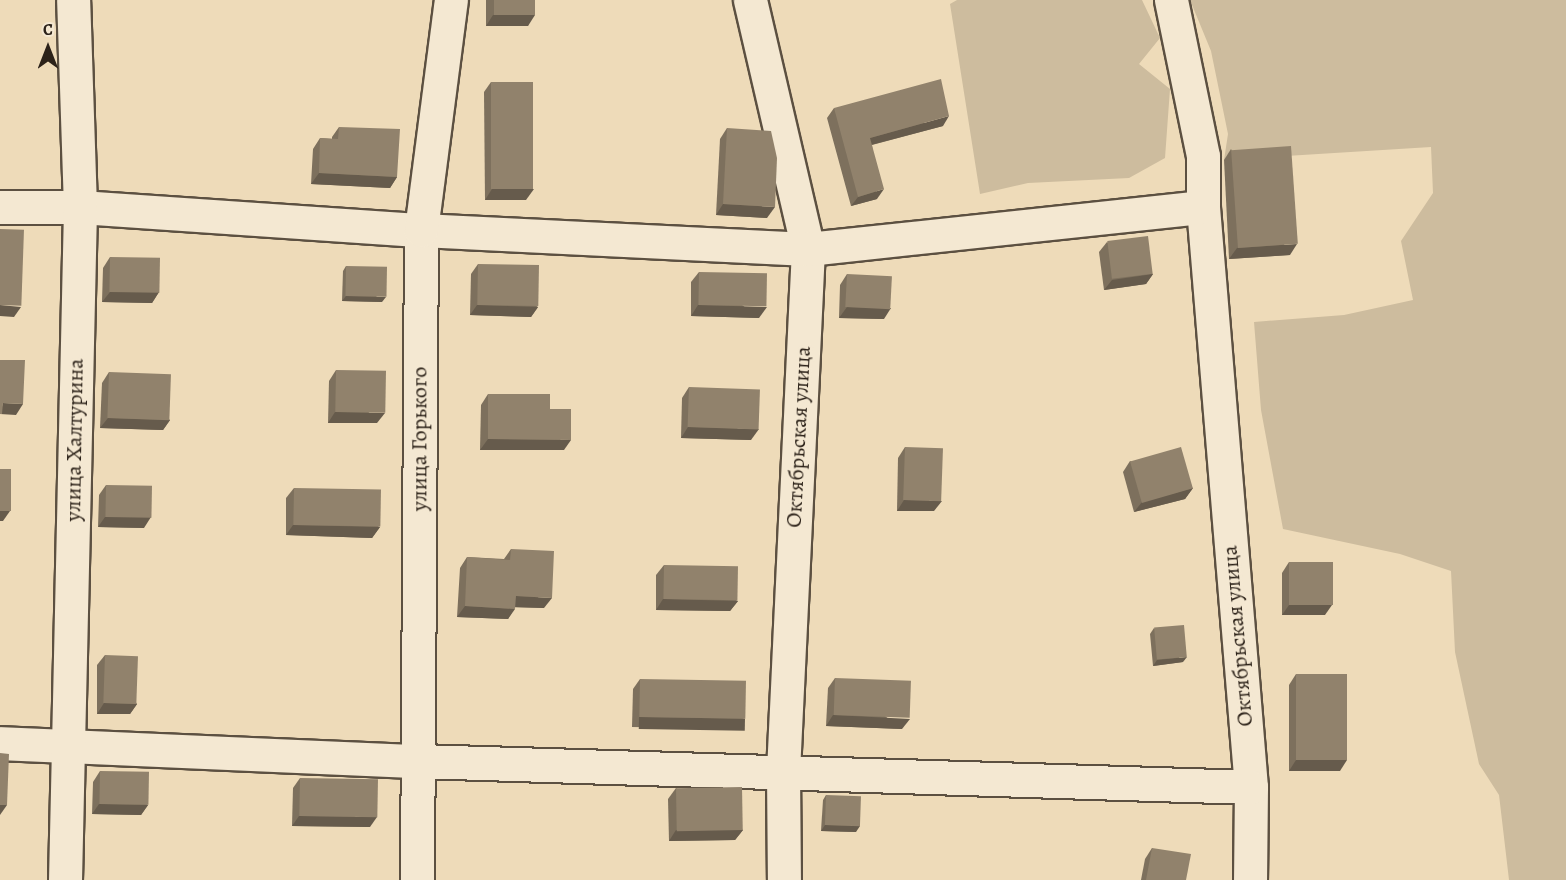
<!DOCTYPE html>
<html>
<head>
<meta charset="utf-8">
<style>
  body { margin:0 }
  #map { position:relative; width:1566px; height:880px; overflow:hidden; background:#eedbb9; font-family:Alegreya,serif }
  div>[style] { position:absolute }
  .green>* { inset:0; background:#cdbc9e }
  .roads { filter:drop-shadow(2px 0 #5c5041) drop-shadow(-2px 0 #5c5041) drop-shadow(0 2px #5c5041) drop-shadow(0 -2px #5c5041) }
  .minor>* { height:33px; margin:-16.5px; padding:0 16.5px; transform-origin:16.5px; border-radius:16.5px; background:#f4e8d2 }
  .wall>* { inset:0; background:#7d705d }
  .shaded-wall>* { inset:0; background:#665b4c; transform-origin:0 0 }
  .building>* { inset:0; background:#91826c; transform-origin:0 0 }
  span { translate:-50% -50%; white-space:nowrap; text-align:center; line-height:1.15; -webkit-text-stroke:4.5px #f4e8d2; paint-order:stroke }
  .street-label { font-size:22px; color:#2c2219 }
  .north { position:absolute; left:18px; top:18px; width:60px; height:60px; -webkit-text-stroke:4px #f4e8d2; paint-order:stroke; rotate:0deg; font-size:16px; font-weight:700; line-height:24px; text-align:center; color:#2c2219 }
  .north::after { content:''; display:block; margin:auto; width:21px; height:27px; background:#2c2219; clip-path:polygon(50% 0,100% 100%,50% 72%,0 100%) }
</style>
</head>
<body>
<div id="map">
  <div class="green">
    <div style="clip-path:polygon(957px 0,1142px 0,1160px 38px,1139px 64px,1170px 89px,1165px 158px,1129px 178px,1028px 183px,980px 194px,950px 4px)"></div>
    <div style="clip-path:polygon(1190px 0,1566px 0,1566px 880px,1509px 880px,1499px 795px,1479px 764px,1455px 652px,1451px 571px,1400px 554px,1283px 529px,1261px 410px,1254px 322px,1344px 315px,1413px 300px,1401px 241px,1433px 193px,1431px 147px,1224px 160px,1228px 134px,1211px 51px)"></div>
  </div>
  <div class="roads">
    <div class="minor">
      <div style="left:750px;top:0;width:256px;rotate:76.9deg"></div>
      <div style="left:808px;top:249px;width:523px;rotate:92.74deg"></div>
      <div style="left:783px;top:771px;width:109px;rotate:89.5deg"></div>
      <div style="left:1171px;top:0;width:159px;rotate:78.4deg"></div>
      <div style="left:1203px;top:156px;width:51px;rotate:90deg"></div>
      <div style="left:1203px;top:207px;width:582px;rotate:85.27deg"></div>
      <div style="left:1251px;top:787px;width:93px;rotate:90.6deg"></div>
      <div style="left:0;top:207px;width:80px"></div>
      <div style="left:80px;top:207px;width:342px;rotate:3.9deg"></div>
      <div style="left:421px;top:230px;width:387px;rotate:2.8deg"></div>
      <div style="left:808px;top:249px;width:397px;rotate:-6.1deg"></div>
      <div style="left:0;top:743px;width:419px;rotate:2.5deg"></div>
      <div style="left:419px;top:761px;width:832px;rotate:1.79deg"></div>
      <div style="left:65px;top:880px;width:673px;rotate:-88.72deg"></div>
      <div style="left:80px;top:207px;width:207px;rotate:-91.9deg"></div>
      <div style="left:417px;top:880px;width:650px;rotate:-89.65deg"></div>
      <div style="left:421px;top:230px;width:232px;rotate:-82.6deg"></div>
    </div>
  </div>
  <div class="wall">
    <div style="clip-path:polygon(486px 0,535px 0,528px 26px,486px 26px)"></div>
    <div style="clip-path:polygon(491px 82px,526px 200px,485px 200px,484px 92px)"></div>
    <div style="clip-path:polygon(834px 108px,943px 126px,872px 145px,877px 199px,851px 206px,827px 118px)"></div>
    <div style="clip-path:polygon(339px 127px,397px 177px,390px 188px,311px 184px,313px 149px,320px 138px,332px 139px,332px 137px)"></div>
    <div style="clip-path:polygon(727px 128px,767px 218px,716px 215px,720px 139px)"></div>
    <div style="clip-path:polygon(1231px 149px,1290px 255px,1229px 259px,1224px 160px)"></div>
    <div style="clip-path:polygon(1107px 242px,1153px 274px,1146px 284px,1104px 290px,1099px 252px)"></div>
    <div style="clip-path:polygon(110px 257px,159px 292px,152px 303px,102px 302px,103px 268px)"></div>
    <div style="clip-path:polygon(478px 264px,538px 307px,531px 317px,470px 315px,471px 274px)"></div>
    <div style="clip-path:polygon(346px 266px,382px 302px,342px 301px,343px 271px)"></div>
    <div style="clip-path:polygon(699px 272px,759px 318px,691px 316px,691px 282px)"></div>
    <div style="clip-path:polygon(847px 274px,884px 319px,839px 318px,840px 285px)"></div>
    <div style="clip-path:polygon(336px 370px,377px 423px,328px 423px,329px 381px)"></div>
    <div style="clip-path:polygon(109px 372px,170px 420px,163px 430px,100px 428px,102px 383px)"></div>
    <div style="clip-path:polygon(689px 387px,751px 440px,681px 438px,682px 398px)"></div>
    <div style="clip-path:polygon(488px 394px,550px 409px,564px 450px,480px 450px,481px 405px)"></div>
    <div style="clip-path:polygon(905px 447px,934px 511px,897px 511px,898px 458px)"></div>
    <div style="clip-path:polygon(1130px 461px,1193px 488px,1185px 499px,1134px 512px,1123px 472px)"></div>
    <div style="clip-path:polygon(106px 485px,144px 528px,98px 527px,99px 495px)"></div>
    <div style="clip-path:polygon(294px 488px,380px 527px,372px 538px,286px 535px,286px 498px)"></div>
    <div style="clip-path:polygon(511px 549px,544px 608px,515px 607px,508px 619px,457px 617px,460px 568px,467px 557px,504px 559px)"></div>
    <div style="clip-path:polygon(1289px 562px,1325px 615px,1282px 615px,1282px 573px)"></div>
    <div style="clip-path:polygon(664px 565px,738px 601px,730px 611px,656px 610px,656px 575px)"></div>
    <div style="clip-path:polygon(1154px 628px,1183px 662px,1153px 666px,1150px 634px)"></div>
    <div style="clip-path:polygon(105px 655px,137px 704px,130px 714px,97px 714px,97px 665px)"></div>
    <div style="clip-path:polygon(1296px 674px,1340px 771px,1289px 771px,1289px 685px)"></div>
    <div style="clip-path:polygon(835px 678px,902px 729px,826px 726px,828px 688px)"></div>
    <div style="clip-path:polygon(640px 679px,745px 719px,738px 729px,632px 727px,633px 689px)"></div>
    <div style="clip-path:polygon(100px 771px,148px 805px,141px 815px,92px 814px,93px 782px)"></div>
    <div style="clip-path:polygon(300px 778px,370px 827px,292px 826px,293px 788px)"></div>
    <div style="clip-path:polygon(676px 788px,743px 830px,735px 840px,669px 841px,668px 799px)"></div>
    <div style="clip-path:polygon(826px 795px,856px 832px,821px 831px,823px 800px)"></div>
    <div style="clip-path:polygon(1152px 848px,1186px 880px,1141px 880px,1145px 859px)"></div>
  </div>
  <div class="shaded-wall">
    <div style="clip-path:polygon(493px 15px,535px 15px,528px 26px,486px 26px)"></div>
    <div style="clip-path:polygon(949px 116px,943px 126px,863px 147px,870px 138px)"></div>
    <div style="clip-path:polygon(319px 173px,397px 177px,390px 188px,311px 184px)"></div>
    <div style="clip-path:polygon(492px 189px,534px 189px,526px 200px,485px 200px)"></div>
    <div style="clip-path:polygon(884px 189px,877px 199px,851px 206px,858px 197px)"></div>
    <div style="clip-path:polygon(723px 204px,775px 207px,767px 218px,716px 215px)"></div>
    <div style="clip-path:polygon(1297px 244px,1290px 255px,1229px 259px,1237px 248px)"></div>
    <div style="clip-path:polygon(1153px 274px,1146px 284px,1104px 290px,1112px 280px)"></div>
    <div style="clip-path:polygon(110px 292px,159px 292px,152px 303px,102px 302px)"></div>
    <div style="clip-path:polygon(346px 296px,386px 297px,382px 302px,342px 301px)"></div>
    <div style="clip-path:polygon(0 305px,21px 307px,14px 317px,0 316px)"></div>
    <div style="clip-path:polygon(477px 305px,538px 307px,531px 317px,470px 315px)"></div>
    <div style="clip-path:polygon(698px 305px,767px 307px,759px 318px,691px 316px)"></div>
    <div style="clip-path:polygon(847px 307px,891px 308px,884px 319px,839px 318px)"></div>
    <div style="clip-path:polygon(3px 403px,23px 404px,16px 415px,0 414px)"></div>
    <div style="clip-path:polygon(335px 412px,385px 413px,377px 423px,328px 423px)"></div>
    <div style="clip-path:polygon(108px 418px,170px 420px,163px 430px,100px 428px)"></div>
    <div style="clip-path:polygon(688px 427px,759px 429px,751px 440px,681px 438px)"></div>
    <div style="clip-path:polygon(488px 439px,571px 440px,564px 450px,480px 450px)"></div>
    <div style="clip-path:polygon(1193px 488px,1185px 499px,1134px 512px,1142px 502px)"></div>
    <div style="clip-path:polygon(904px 500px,942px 501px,934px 511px,897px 511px)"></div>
    <div style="clip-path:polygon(0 511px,10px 511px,3px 521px,0 521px)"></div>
    <div style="clip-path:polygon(105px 517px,151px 517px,144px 528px,98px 527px)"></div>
    <div style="clip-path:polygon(293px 525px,380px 527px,372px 538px,286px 535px)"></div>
    <div style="clip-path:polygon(516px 596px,552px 598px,544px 608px,508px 607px)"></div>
    <div style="clip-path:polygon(663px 599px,738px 601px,730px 611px,656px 610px)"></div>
    <div style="clip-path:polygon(1289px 605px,1332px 605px,1325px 615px,1282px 615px)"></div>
    <div style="clip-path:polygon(465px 606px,515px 609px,508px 619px,457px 617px)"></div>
    <div style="clip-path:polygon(1187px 657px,1183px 662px,1153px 666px,1157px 660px)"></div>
    <div style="clip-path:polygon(104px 703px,137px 704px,130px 714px,97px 714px)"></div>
    <div style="clip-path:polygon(833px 715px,910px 719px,902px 729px,826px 726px)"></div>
    <div style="left:639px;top:717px;width:106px;height:12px;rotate:1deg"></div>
    <div style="clip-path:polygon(1296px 760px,1347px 760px,1340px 771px,1289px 771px)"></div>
    <div style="clip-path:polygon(99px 804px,148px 805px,141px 815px,92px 814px)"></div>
    <div style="clip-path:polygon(0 805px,7px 805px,0 815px)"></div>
    <div style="clip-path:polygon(299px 816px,377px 817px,370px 827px,292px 826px)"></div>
    <div style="clip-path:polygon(825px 825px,860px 826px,856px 832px,821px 831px)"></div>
    <div style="clip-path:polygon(676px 830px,743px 830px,735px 840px,669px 841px)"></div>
  </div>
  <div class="building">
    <div style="left:494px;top:0;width:41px;height:15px"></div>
    <div style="clip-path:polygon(941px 79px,949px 116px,870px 138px,884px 189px,858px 197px,834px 108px)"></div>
    <div style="left:491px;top:82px;width:42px;height:107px"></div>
    <div style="clip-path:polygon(339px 127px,400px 129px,397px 177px,319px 173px,320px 138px,338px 139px)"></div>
    <div style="clip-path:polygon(727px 128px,771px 131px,777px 158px,775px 207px,723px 204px)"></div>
    <div style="left:1291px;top:146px;width:98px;height:60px;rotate:86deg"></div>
    <div style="left:0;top:229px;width:24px;height:76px;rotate:2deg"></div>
    <div style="left:1148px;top:236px;width:38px;height:41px;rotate:83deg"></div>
    <div style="left:110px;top:257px;width:50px;height:35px;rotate:1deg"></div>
    <div style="left:478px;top:264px;width:61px;height:41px;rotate:1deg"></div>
    <div style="left:346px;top:266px;width:41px;height:30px;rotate:1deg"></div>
    <div style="left:699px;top:272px;width:68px;height:33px;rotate:1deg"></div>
    <div style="left:847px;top:274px;width:45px;height:33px;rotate:3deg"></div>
    <div style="clip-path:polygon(0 360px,25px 360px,23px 404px,3px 403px,2px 414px,0 414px)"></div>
    <div style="left:336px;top:370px;width:50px;height:42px;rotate:1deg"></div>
    <div style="left:109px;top:372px;width:62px;height:46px;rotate:2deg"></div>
    <div style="left:689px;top:387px;width:71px;height:40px;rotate:2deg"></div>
    <div style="clip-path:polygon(488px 394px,550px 394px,550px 409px,571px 409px,571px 440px,488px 439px)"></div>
    <div style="left:905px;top:447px;width:38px;height:53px;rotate:2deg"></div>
    <div style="left:1181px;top:447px;width:43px;height:53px;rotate:74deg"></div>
    <div style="left:0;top:469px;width:11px;height:42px"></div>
    <div style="left:106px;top:485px;width:46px;height:32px;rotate:1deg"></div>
    <div style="left:294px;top:488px;width:87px;height:37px;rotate:1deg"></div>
    <div style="clip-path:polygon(511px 549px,554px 551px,552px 598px,516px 596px,515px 609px,465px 606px,467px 557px,510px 560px)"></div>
    <div style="left:1289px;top:562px;width:44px;height:43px"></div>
    <div style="left:664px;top:565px;width:74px;height:34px;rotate:1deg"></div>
    <div style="left:1184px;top:625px;width:32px;height:30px;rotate:85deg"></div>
    <div style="left:105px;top:655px;width:33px;height:48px;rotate:2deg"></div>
    <div style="left:1296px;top:674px;width:51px;height:86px"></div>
    <div style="left:835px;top:678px;width:76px;height:37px;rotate:2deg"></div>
    <div style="left:640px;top:679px;width:106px;height:38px;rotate:1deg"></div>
    <div style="clip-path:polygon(0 753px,9px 754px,7px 805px,0 805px)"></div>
    <div style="left:100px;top:771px;width:49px;height:33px;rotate:1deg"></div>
    <div style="left:300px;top:778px;width:78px;height:38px;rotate:1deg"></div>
    <div style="left:742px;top:787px;width:43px;height:66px;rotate:89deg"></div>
    <div style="left:826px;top:795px;width:35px;height:30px;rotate:2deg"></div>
    <div style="clip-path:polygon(1152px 848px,1191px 854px,1186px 880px,1146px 880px)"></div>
  </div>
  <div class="street-label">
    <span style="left:799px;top:437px;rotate:-87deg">Октябрьская улица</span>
    <span style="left:420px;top:439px;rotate:-90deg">улица Горького</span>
    <span style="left:75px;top:440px;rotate:-89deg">улица Халтурина</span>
    <span style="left:1238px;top:636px;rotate:-95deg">Октябрьская улица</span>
  </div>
  <div class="north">С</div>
</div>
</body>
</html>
